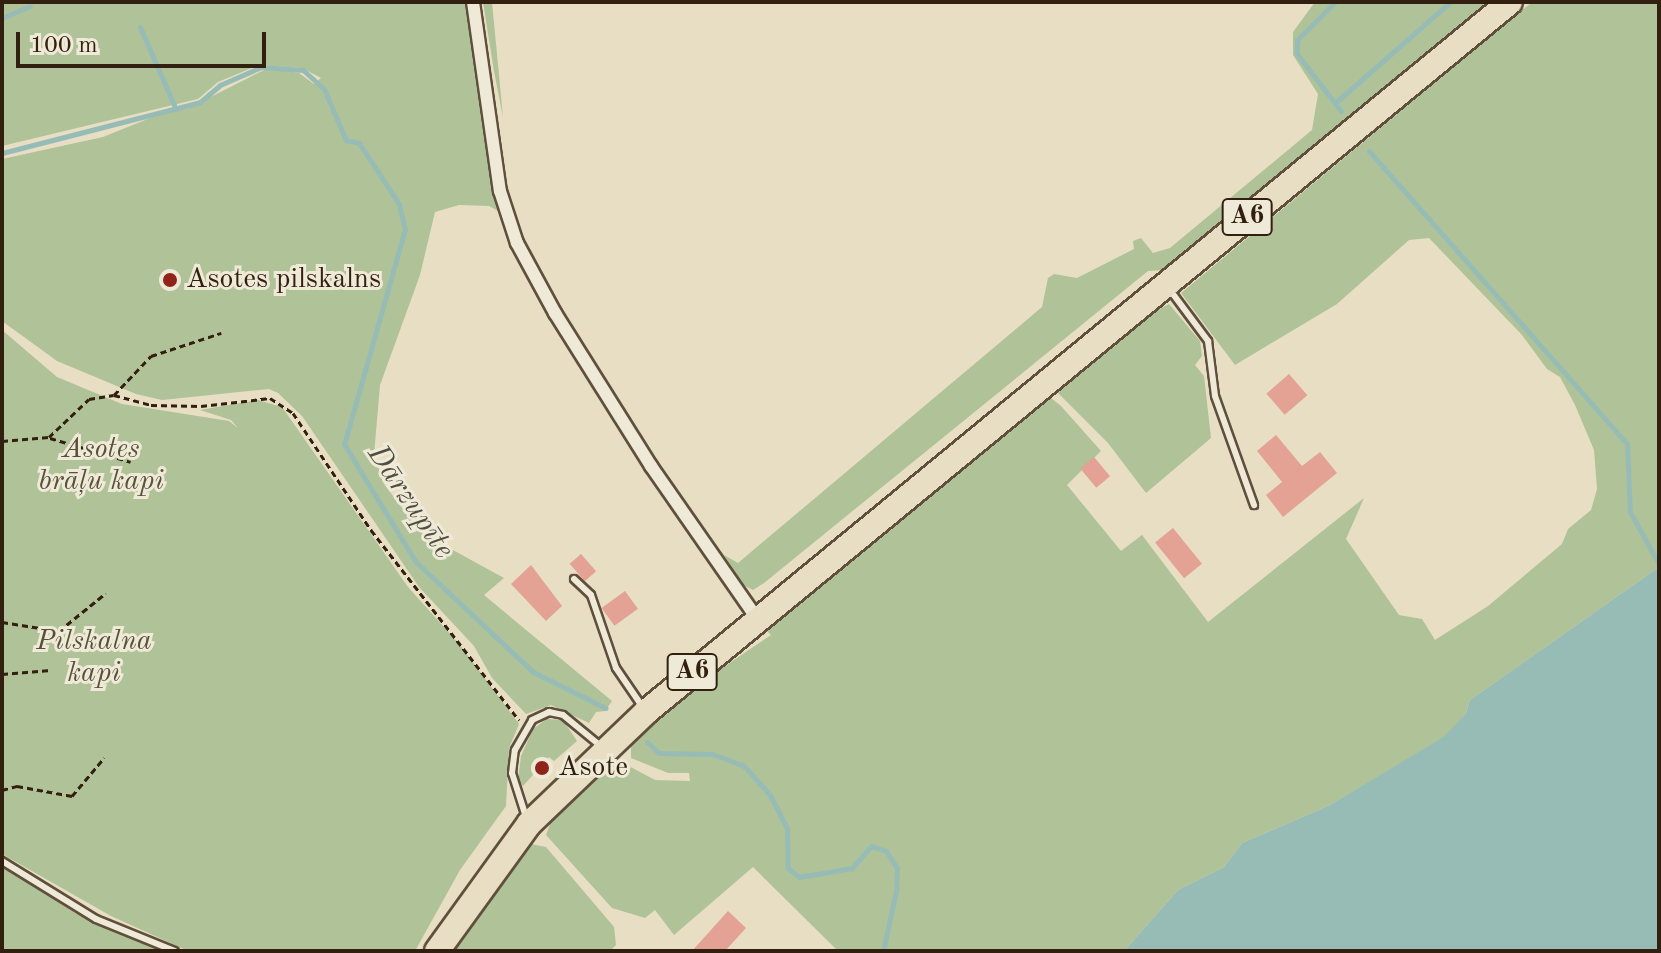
<!DOCTYPE html>
<html>
<head>
<meta charset="utf-8">
<style>
  body { margin:0 }
  #map { position:relative; width:1661px; height:953px; overflow:hidden; background:#e7dec3; font-family:"Old Standard TT",serif }
  div>[style] { position:absolute }
  .green>* { inset:0; background:#b0c298 }
  .water>* { inset:0; background:#97bcb5 }
  .stream>* { height:5px; margin:-2.5px; padding:0 2.5px; transform-origin:2.5px; border-radius:2.5px; background:#97bcb5 }
  .building>* { inset:0; background:#e3a293; transform-origin:0 0 }
  .path>* { height:3px; margin-top:-1.5px; transform-origin:0; background:repeating-linear-gradient(90deg,#321f0f 0 6px,transparent 0 10px) }
  .roads { filter:drop-shadow(2px 0 #5f4f3c) drop-shadow(-2px 0 #5f4f3c) drop-shadow(0 2px #5f4f3c) drop-shadow(0 -2px #5f4f3c) }
  .lane>* { height:6px; margin:-3px; padding:0 3px; transform-origin:3px; border-radius:3px; background:#efead8 }
  .street>* { height:12px; margin:-6px; padding:0 6px; transform-origin:6px; border-radius:6px; background:#efead8 }
  .highway>* { height:24px; margin:-12px; padding:0 12px; transform-origin:12px; border-radius:12px; background:#e7dec3 }
  .dots>* { width:22px; height:22px; translate:-50% -50%; box-sizing:border-box; border:4px solid #efead8; border-radius:50% }
  span { translate:-50% -50%; white-space:nowrap; text-align:center; line-height:1.15; -webkit-text-stroke:6px #efead8; paint-order:stroke }
  .shield-label span { padding:2px 6px; background:#efead8; border:2px solid; border-radius:6px; -webkit-text-stroke-width:0 }
  .shield-label { font-size:26px; color:#321f0f; font-weight:700 }
  .poi-label { font-size:28px; color:#321f0f }
  .left { translate:0 -50%; text-align:left }
  .park-label { font-size:28px; color:#585038; font-style:italic }
  .water-label { font-size:30px; color:#504e41; font-style:italic }
  .frame { position:absolute; inset:0; border:4px solid #321f0f; pointer-events:none }
  .scale { position:absolute; left:16px; top:32px; width:250px; height:36px; box-sizing:border-box; border:4px solid #321f0f; border-top:0; padding-left:10px; font-size:24px; line-height:28px; white-space:nowrap; color:#321f0f; -webkit-text-stroke:6px #efead8; paint-order:stroke }
</style>
</head>
<body>
<div id="map">
  <div class="green">
    <div style="clip-path:polygon(2px 2px,468px 2px,502px 213px,489px 206px,459px 205px,435px 212px,420px 275px,380px 385px,374px 455px,384px 484px,420px 532px,504px 578px,484px 595px,612px 701px,605px 711px,596px 712px,589px 723px,551px 705px,526px 714px,492px 678px,474px 646px,419px 587px,302px 416px,278px 393px,269px 389px,162px 400px,136px 394px,57px 361px,2px 321px,2px 159px,103px 137px,170px 110px,187px 109px,268px 68px,299px 73px,314px 84px,321px 78px,302px 68px,259px 65px,218px 82px,198px 99px,2px 146px)"></div>
    <div style="clip-path:polygon(483px 2px,492px 2px,503px 117px,494px 71px)"></div>
    <div style="clip-path:polygon(1315px 2px,1491px 2px,1164px 270px,1148px 271px,764px 583px,753px 590px,743px 585px,724px 555px,738px 563px,1042px 307px,1048px 278px,1054px 274px,1077px 278px,1134px 249px,1133px 241px,1141px 238px,1153px 253px,1170px 248px,1312px 130px,1318px 94px,1293px 55px,1293px 32px)"></div>
    <div style="clip-path:polygon(1532px 2px,1659px 2px,1659px 567px,1470px 700px,1466px 713px,1446px 736px,1328px 806px,1242px 843px,1224px 867px,1178px 890px,1124px 951px,838px 951px,753px 867px,674px 935px,655px 910px,645px 918px,612px 908px,546px 835px,550px 824px,612px 764px,625px 764px,655px 780px,690px 781px,689px 773px,668px 773px,631px 758px,631px 745px,700px 683px,771px 635px,767px 631px,846px 562px,1043px 402px,1051px 398px,1061px 406px,1101px 451px,1067px 485px,1121px 551px,1142px 535px,1208px 622px,1364px 498px,1346px 539px,1399px 615px,1422px 619px,1435px 640px,1488px 606px,1562px 544px,1568px 529px,1591px 510px,1597px 489px,1594px 450px,1575px 405px,1560px 377px,1547px 369px,1522px 335px,1429px 238px,1409px 240px,1337px 304px,1235px 365px,1181px 293px)"></div>
    <div style="clip-path:polygon(1169px 304px,1200px 341px,1202px 356px,1195px 365px,1204px 376px,1211px 438px,1146px 493px,1108px 443px,1056px 391px,1148px 315px)"></div>
    <div style="clip-path:polygon(2px 330px,57px 377px,122px 404px,229px 421px,238px 428px,231px 420px,200px 410px,258px 400px,282px 407px,408px 587px,460px 645px,519px 724px,509px 748px,506px 806px,460px 870px,415px 951px,188px 951px,111px 916px,2px 854px)"></div>
    <div style="clip-path:polygon(547px 719px,563px 720px,577px 741px,554px 761px,549px 757px,523px 786px,518px 780px,521px 756px,533px 729px)"></div>
    <div style="clip-path:polygon(531px 844px,546px 847px,614px 927px,616px 945px,610px 951px,453px 951px)"></div>
    <div style="clip-path:polygon(2px 865px,75px 913px,167px 951px,2px 951px)"></div>
  </div>
  <div class="water">
    <div style="clip-path:polygon(1659px 567px,1659px 951px,1124px 951px,1178px 890px,1224px 867px,1242px 843px,1328px 806px,1445px 736px,1466px 713px,1470px 700px)"></div>
  </div>
  <div class="stream">
    <div style="left:1335px;top:2px;width:54px;rotate:135deg"></div>
    <div style="left:1297px;top:40px;width:14px;rotate:90deg"></div>
    <div style="left:1297px;top:54px;width:72px;rotate:52.3deg"></div>
    <div style="left:2px;top:18px;width:30px;rotate:-23deg"></div>
    <div style="left:140px;top:27px;width:85px;rotate:66.4deg"></div>
    <div style="left:1335px;top:103px;width:153px;rotate:-41.3deg"></div>
    <div style="left:1369px;top:151px;width:390px;rotate:48.6deg"></div>
    <div style="left:1627px;top:444px;width:68px;rotate:87.5deg"></div>
    <div style="left:1630px;top:512px;width:60px;rotate:60.9deg"></div>
    <div style="left:2px;top:153px;width:204px;rotate:-14.4deg"></div>
    <div style="left:200px;top:102px;width:26px;rotate:-40deg"></div>
    <div style="left:220px;top:85px;width:45px;rotate:-23.7deg"></div>
    <div style="left:261px;top:67px;width:42px;rotate:4.1deg"></div>
    <div style="left:303px;top:70px;width:28px;rotate:42deg"></div>
    <div style="left:324px;top:89px;width:56px;rotate:66.7deg"></div>
    <div style="left:346px;top:140px;width:13px;rotate:13deg"></div>
    <div style="left:359px;top:143px;width:73px;rotate:56.7deg"></div>
    <div style="left:399px;top:204px;width:26px;rotate:77deg"></div>
    <div style="left:405px;top:229px;width:223px;rotate:105.8deg"></div>
    <div style="left:344px;top:444px;width:137px;rotate:58.7deg"></div>
    <div style="left:415px;top:561px;width:162px;rotate:43.2deg"></div>
    <div style="left:533px;top:672px;width:81px;rotate:26.3deg"></div>
    <div style="left:647px;top:742px;width:16px;rotate:43deg"></div>
    <div style="left:659px;top:753px;width:53px;rotate:1.1deg"></div>
    <div style="left:712px;top:754px;width:33px;rotate:20deg"></div>
    <div style="left:743px;top:765px;width:40px;rotate:48deg"></div>
    <div style="left:770px;top:795px;width:38px;rotate:63deg"></div>
    <div style="left:787px;top:829px;width:39px;rotate:89deg"></div>
    <div style="left:788px;top:868px;width:14px;rotate:39deg"></div>
    <div style="left:799px;top:877px;width:54px;rotate:-9.6deg"></div>
    <div style="left:852px;top:868px;width:29px;rotate:-49deg"></div>
    <div style="left:871px;top:846px;width:16px;rotate:18deg"></div>
    <div style="left:886px;top:851px;width:20px;rotate:57deg"></div>
    <div style="left:897px;top:868px;width:23px;rotate:92deg"></div>
    <div style="left:896px;top:891px;width:61px;rotate:102.2deg"></div>
  </div>
  <div class="building">
    <div style="left:1289px;top:374px;width:28px;height:30px;rotate:49deg"></div>
    <div style="clip-path:polygon(1276px 435px,1302px 466px,1320px 452px,1337px 473px,1283px 517px,1266px 495px,1282px 482px,1257px 451px)"></div>
    <div style="left:1094px;top:457px;width:25px;height:18px;rotate:50deg"></div>
    <div style="left:1173px;top:528px;width:46px;height:23px;rotate:51deg"></div>
    <div style="left:581px;top:554px;width:23px;height:15px;rotate:49deg"></div>
    <div style="clip-path:polygon(531px 565px,562px 606px,546px 621px,511px 584px)"></div>
    <div style="left:625px;top:591px;width:22px;height:29px;rotate:54deg"></div>
    <div style="clip-path:polygon(728px 911px,746px 928px,725px 951px,692px 951px)"></div>
  </div>
  <div class="path">
    <div style="left:114px;top:395px;width:54px;rotate:-46.5deg"></div>
    <div style="left:151px;top:356px;width:74px;rotate:-18.2deg"></div>
    <div style="left:50px;top:438px;width:84px;rotate:16.5deg"></div>
    <div style="left:2px;top:441px;width:47px;rotate:-4.9deg"></div>
    <div style="left:49px;top:437px;width:55px;rotate:-43.5deg"></div>
    <div style="left:89px;top:399px;width:25px;rotate:-9deg"></div>
    <div style="left:114px;top:395px;width:38px;rotate:15deg"></div>
    <div style="left:151px;top:405px;width:50px;rotate:1.1deg"></div>
    <div style="left:201px;top:406px;width:69px;rotate:-6.6deg"></div>
    <div style="left:270px;top:398px;width:27px;rotate:33deg"></div>
    <div style="left:293px;top:413px;width:141px;rotate:56.3deg"></div>
    <div style="left:371px;top:530px;width:241px;rotate:52.1deg"></div>
    <div style="left:109px;top:455px;width:10px;rotate:-79deg"></div>
    <div style="left:2px;top:622px;width:58px;rotate:9deg"></div>
    <div style="left:59px;top:631px;width:60px;rotate:-39deg"></div>
    <div style="left:2px;top:674px;width:49px;rotate:-4.7deg"></div>
    <div style="left:2px;top:790px;width:16px;rotate:-15deg"></div>
    <div style="left:17px;top:786px;width:56px;rotate:10.3deg"></div>
    <div style="left:72px;top:796px;width:50px;rotate:-49.9deg"></div>
  </div>
  <div class="roads">
    <div class="lane">
      <div style="left:1170px;top:290px;width:64px;rotate:53.3deg"></div>
      <div style="left:1208px;top:341px;width:55px;rotate:82.7deg"></div>
      <div style="left:1215px;top:396px;width:116px;rotate:70.3deg"></div>
      <div style="left:574px;top:579px;width:23px;rotate:43deg"></div>
      <div style="left:591px;top:595px;width:77px;rotate:71.1deg"></div>
      <div style="left:616px;top:668px;width:50px;rotate:55.7deg"></div>
      <div style="left:526px;top:817px;width:46px;rotate:-107.7deg"></div>
      <div style="left:512px;top:773px;width:23px;rotate:-83deg"></div>
      <div style="left:515px;top:750px;width:34px;rotate:-60deg"></div>
      <div style="left:532px;top:720px;width:19px;rotate:-25deg"></div>
      <div style="left:549px;top:712px;width:14px;rotate:12deg"></div>
      <div style="left:563px;top:715px;width:50px;rotate:39.4deg"></div>
      <div style="left:2px;top:861px;width:110px;rotate:31.7deg"></div>
      <div style="left:96px;top:919px;width:85px;rotate:22.1deg"></div>
    </div>
    <div class="street">
      <div style="left:473px;top:2px;width:191px;rotate:81.9deg"></div>
      <div style="left:500px;top:191px;width:55px;rotate:71.9deg"></div>
      <div style="left:517px;top:243px;width:80px;rotate:61.5deg"></div>
      <div style="left:555px;top:313px;width:181px;rotate:57.9deg"></div>
      <div style="left:651px;top:466px;width:184px;rotate:55.2deg"></div>
    </div>
    <div class="highway">
      <div style="left:437px;top:951px;width:157px;rotate:-54.1deg"></div>
      <div style="left:529px;top:824px;width:162px;rotate:-43.7deg"></div>
      <div style="left:646px;top:712px;width:1118px;rotate:-39.41deg"></div>
    </div>
  </div>
  <div class="dots">
    <div style="left:170px;top:280px;background:#8f2418"></div>
    <div style="left:542px;top:768px;background:#8f2418"></div>
  </div>
  <div class="shield-label">
    <span style="left:1247px;top:217px">A6</span>
    <span style="left:692px;top:672px">A6</span>
  </div>
  <div class="poi-label">
    <span class="left" style="left:186px;top:280px">Asotes pilskalns</span>
    <span class="left" style="left:558px;top:768px">Asote</span>
  </div>
  <div class="park-label">
    <span style="left:101px;top:466px">Asotes<br>brāļu kapi</span>
    <span style="left:94px;top:658px">Pilskalna<br>kapi</span>
  </div>
  <div class="water-label">
    <span style="left:410px;top:502px;rotate:56deg">Dārzupīte</span>
  </div>
  <div class="frame"></div>
  <div class="scale">100 m</div>
</div>
</body>
</html>
